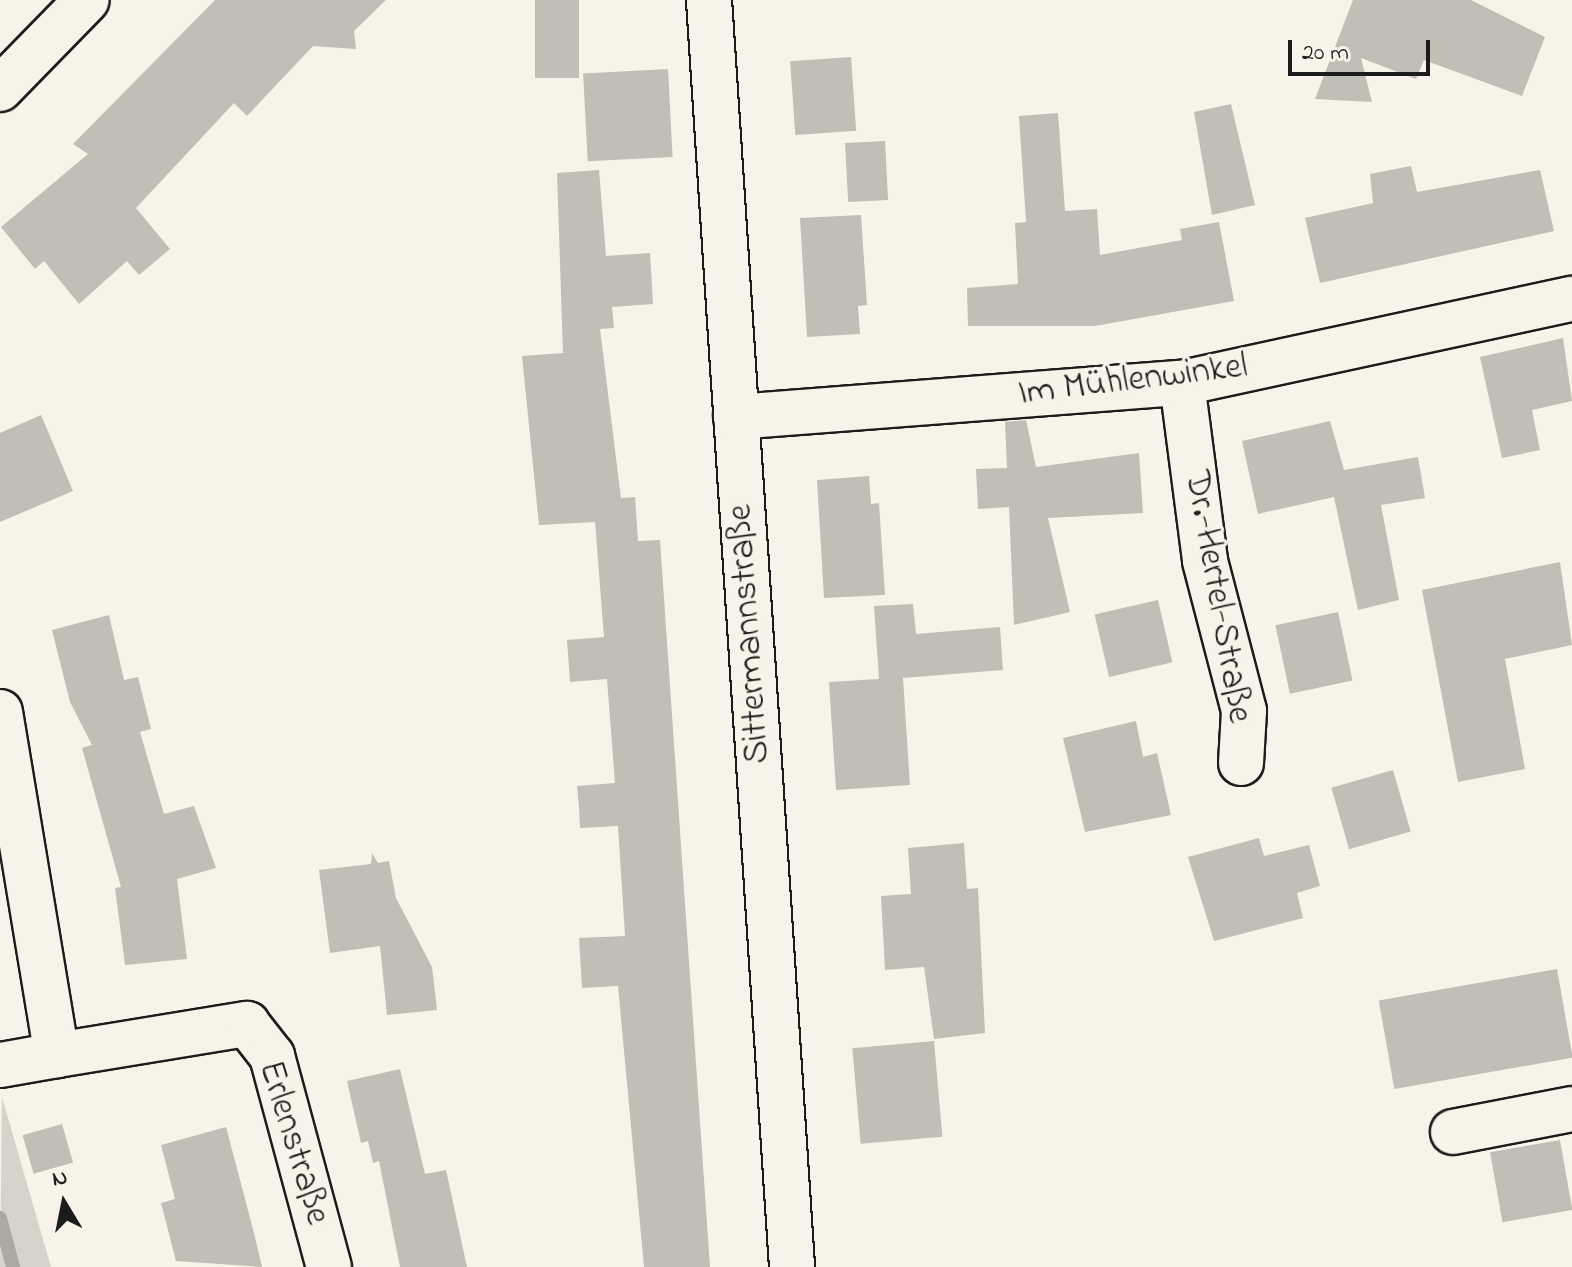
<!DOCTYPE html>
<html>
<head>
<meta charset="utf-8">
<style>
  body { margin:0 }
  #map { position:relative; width:1572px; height:1267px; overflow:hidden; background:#f7f3e8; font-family:"Indie Flower",sans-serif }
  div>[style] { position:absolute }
  .green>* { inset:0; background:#d7d3cb }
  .stream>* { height:14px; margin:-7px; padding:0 7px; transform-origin:7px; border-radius:7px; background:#aca9a2 }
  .building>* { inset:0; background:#c0beb5; transform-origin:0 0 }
  .roads { filter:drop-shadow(2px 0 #1c1c1c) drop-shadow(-2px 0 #1c1c1c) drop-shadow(0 2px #1c1c1c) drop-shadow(0 -2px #1c1c1c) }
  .street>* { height:44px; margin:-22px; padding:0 22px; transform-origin:22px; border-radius:22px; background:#f7f3e8 }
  span { translate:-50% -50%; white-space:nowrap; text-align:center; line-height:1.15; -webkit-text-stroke:6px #f7f3e8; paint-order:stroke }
  .street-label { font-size:36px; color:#1c1c1c }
  .north { position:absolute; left:24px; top:1163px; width:80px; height:80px; -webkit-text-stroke:6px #f7f3e8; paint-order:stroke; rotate:350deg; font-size:22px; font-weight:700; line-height:32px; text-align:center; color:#1c1c1c }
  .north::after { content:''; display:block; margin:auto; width:28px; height:36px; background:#1c1c1c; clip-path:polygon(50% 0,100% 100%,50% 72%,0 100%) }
  .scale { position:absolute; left:1288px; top:40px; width:142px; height:36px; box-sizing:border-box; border:4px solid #1c1c1c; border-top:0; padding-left:10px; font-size:24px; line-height:28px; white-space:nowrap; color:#1c1c1c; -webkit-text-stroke:6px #f7f3e8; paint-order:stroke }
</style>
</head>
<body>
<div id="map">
  <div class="green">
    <div style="clip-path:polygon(2px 1097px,51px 1267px,0 1267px)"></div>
  </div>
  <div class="stream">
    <div style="left:0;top:1218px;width:51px;rotate:75.1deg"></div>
  </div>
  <div class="building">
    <div style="clip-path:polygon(215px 0,386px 0,354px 31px,356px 49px,313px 46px,247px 116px,234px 103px,136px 208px,170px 249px,139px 275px,127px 261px,79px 304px,44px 261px,35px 269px,1px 227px,88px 154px,73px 144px)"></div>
    <div style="left:535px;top:0;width:44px;height:78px"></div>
    <div style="clip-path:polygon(1353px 0,1471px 0,1545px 37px,1522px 96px,1424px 60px,1416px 79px,1361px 58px,1372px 102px,1315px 99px)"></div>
    <div style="left:851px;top:57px;width:74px;height:61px;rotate:86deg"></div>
    <div style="left:668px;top:69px;width:88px;height:85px;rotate:87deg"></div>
    <div style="clip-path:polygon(1231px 104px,1255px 205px,1212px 215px,1194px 112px)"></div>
    <div style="clip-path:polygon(1058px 113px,1065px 211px,1097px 209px,1100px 255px,1182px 240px,1180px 229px,1219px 222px,1234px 301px,1095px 326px,968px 326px,967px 288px,1018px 284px,1015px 223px,1026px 222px,1019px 116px)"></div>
    <div style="left:885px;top:141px;width:59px;height:40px;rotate:87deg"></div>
    <div style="clip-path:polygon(1411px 166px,1417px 192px,1540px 170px,1554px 231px,1320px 283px,1305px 218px,1373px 203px,1370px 174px)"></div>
    <div style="clip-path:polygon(599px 170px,606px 256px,650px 253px,653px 304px,612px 307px,614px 328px,600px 329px,621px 498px,635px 497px,638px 541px,660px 540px,710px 1267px,644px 1267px,618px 986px,582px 988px,579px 938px,625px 936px,618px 826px,580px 828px,579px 807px,577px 786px,615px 783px,607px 679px,570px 682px,567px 640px,604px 637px,595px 522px,539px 525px,522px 356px,563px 353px,557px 173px)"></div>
    <div style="clip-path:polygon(861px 215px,867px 305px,858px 306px,860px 334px,807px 337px,800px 218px)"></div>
    <div style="clip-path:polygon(1563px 338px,1572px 401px,1532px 410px,1540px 450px,1502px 458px,1480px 357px)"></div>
    <div style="clip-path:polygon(41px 415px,73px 491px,0 522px,0 433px)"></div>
    <div style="clip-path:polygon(1026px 420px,1036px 467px,1139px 453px,1143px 513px,1048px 518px,1070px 612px,1014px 625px,1009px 507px,978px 509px,976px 469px,1007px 468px,1005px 422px)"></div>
    <div style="clip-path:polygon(1330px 421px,1344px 470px,1418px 457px,1425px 498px,1381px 505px,1399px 600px,1358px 610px,1334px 497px,1258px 514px,1242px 441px)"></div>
    <div style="clip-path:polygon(869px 476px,871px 504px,879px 503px,885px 595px,824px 598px,817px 480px)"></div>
    <div style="clip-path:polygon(1560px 562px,1572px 645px,1505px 659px,1525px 769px,1458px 782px,1422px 590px)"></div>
    <div style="left:1158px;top:600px;width:64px;height:65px;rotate:77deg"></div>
    <div style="clip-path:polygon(913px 604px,916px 634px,1000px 627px,1003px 670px,903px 678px,910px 785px,836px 790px,829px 682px,879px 679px,874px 606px)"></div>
    <div style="left:1338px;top:612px;width:70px;height:64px;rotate:78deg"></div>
    <div style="clip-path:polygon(109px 615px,124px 680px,138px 677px,151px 729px,140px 732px,164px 814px,194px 806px,216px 868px,177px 879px,187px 959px,125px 965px,115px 888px,121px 887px,82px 748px,92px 745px,70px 702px,52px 630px)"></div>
    <div style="clip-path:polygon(1136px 721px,1143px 757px,1157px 753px,1171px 815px,1085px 832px,1063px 738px)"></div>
    <div style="left:1393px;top:770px;width:64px;height:64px;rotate:74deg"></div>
    <div style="clip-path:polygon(1259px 838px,1264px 856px,1309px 845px,1320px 886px,1297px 893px,1303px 918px,1214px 941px,1188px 857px)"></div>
    <div style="clip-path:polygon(964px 843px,967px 889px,978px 888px,985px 1033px,934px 1039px,924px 967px,885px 970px,881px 896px,911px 894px,908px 848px)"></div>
    <div style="clip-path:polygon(372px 853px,378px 863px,389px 861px,396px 898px,432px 967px,437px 1010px,387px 1015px,380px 946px,330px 953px,319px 870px,371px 864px)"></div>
    <div style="left:1557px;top:969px;width:90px;height:181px;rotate:80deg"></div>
    <div style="left:934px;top:1041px;width:96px;height:82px;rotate:85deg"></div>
    <div style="clip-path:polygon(400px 1069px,425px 1174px,446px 1170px,467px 1267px,400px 1267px,379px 1161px,373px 1163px,368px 1141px,361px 1143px,347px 1081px)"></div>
    <div style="left:62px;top:1124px;width:40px;height:41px;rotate:74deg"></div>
    <div style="clip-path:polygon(226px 1127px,254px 1233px,262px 1267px,176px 1261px,161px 1203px,175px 1199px,161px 1145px)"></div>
    <div style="left:1560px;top:1140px;width:71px;height:71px;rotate:80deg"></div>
  </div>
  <div class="roads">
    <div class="street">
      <div style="left:709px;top:0;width:1270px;rotate:86.25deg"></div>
      <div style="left:0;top:89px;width:124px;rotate:-45.7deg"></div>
      <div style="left:1182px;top:383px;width:179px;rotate:82.6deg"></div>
      <div style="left:1205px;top:561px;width:155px;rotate:75.4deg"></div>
      <div style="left:1244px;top:711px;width:52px;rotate:93.3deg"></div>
      <div style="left:736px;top:417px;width:447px;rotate:-4.4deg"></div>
      <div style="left:1182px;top:383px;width:399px;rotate:-12.2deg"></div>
      <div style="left:0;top:712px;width:348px;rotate:80.6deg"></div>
      <div style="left:57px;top:1055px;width:58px;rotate:170deg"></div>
      <div style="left:57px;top:1055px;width:193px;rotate:-9.3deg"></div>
      <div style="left:247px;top:1024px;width:41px;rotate:52deg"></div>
      <div style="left:272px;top:1056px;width:219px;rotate:74.9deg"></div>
      <div style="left:1453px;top:1132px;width:121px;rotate:-10.9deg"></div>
    </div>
  </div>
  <div class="street-label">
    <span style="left:1133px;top:381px;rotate:-7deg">Im Mühlenwinkel</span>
    <span style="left:1217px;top:597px;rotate:80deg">Dr.-Hertel-Straße</span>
    <span style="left:750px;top:634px;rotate:-94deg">Sittermannstraße</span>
    <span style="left:293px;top:1143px;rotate:73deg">Erlenstraße</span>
  </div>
  <div class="north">N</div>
  <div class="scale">20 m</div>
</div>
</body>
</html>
